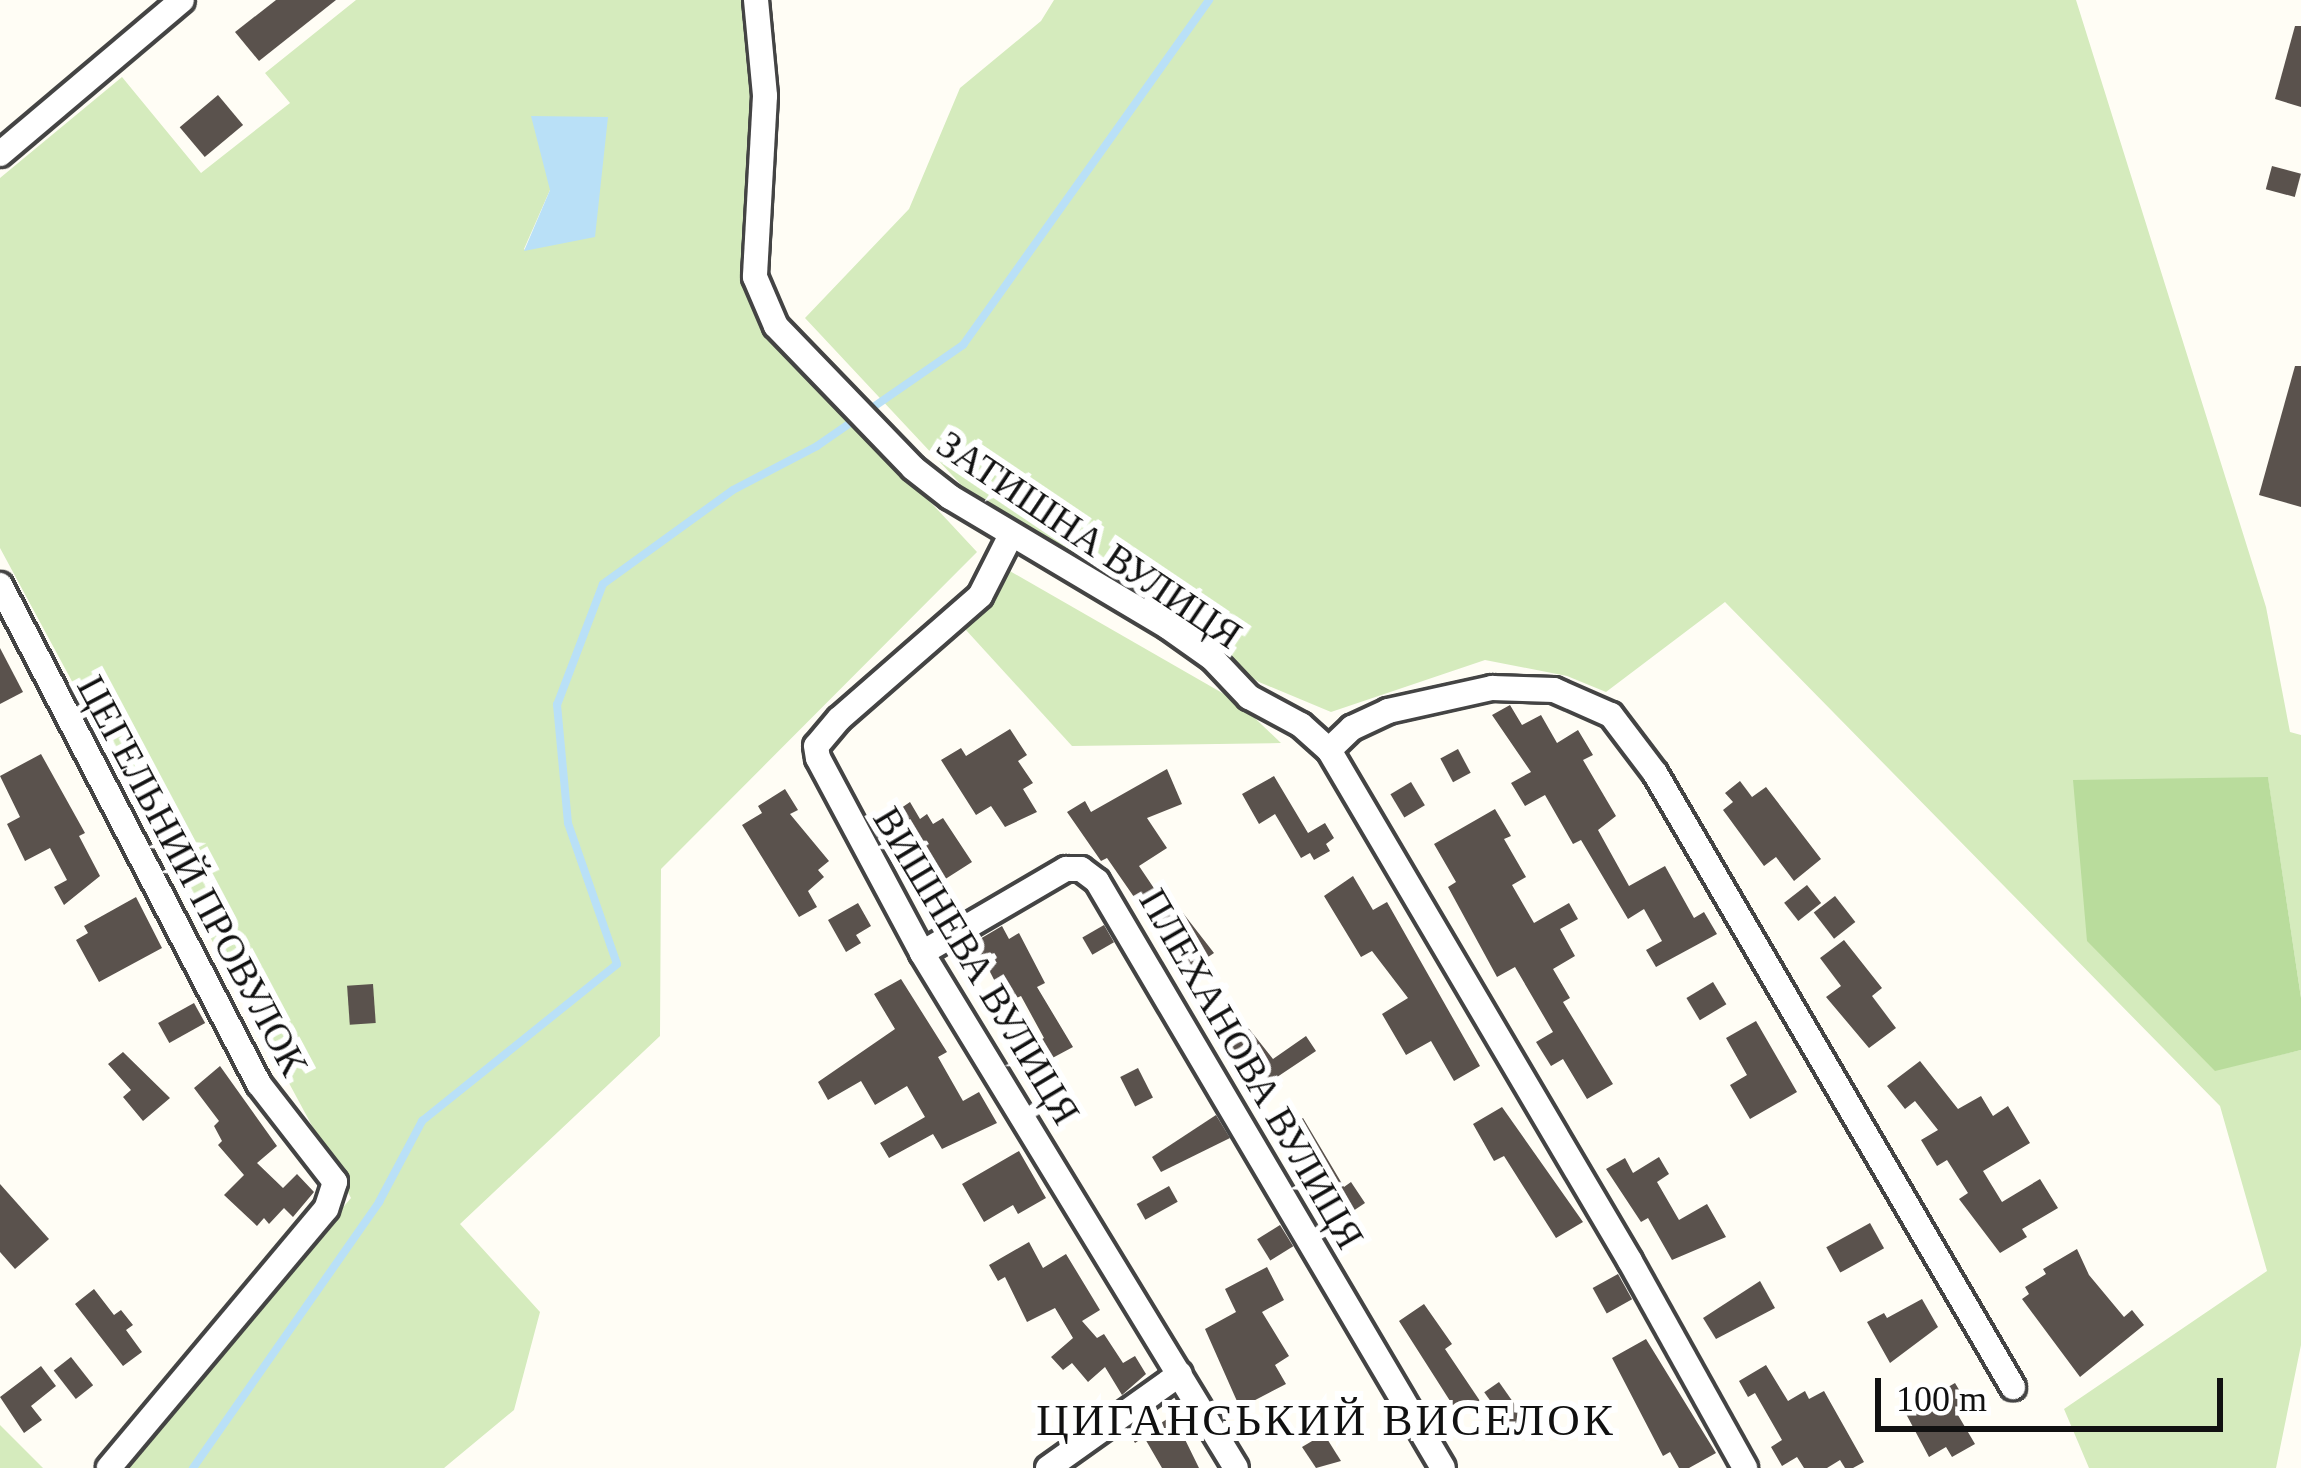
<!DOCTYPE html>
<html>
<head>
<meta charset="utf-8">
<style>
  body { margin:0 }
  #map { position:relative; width:2301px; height:1468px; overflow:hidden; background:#fffdf5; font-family:"Times New Roman",serif }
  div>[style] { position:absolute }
  .green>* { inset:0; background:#d5ebbd }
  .forest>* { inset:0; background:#b9dc9c }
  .water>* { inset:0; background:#b9e0f7 }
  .stream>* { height:8px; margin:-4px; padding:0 4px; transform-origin:4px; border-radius:4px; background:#b9e0f7 }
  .building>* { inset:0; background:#5a524d; transform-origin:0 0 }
  .roads { filter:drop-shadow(3px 0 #444) drop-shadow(-3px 0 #444) drop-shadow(0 3px #444) drop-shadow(0 -3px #444) }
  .minor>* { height:24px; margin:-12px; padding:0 12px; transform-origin:12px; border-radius:12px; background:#fff }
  span { translate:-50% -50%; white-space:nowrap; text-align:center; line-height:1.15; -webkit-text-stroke:12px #fff; paint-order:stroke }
  .street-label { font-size:39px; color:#111 }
  .quarter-label { font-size:45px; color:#111; letter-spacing:3px }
  .scale { position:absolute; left:1875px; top:1378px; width:348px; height:54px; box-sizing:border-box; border:6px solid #111; border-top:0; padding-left:15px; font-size:36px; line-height:42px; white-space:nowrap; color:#111; -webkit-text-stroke:9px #fff; paint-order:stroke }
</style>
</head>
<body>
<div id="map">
  <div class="green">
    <div style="clip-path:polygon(evenodd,356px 0,741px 0,754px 100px,757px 316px,977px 552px,661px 869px,660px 1036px,460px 1224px,540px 1312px,514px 1410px,444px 1468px,119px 1468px,351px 1198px,0 548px,0 178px,122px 77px,201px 173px,290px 103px,265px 73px,356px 0,550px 190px,595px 236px,525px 250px,524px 249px,550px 190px)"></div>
    <div style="clip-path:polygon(1054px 0,2076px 0,2266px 607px,2290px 732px,2301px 735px,2301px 998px,2268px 778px,2215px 1070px,2301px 1050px,2301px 1345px,2276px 1468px,2089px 1468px,2064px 1409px,2267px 1271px,2220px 1106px,1725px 602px,1606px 692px,1567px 676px,1485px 660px,1331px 712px,1259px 682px,995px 521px,805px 318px,909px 209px,960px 88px,1041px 21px)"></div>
    <div style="clip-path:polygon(1001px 566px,1238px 702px,1281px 743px,1072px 746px,955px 618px)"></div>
    <div style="clip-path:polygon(0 1425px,43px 1468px,0 1468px)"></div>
  </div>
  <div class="forest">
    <div style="clip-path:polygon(2268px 777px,2301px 998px,2301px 1050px,2215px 1071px,2087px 941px,2073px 780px)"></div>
  </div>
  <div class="water">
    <div style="clip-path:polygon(531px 116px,608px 117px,595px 237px,524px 251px,550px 190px)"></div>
  </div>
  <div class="stream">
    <div style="left:193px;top:1468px;width:325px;rotate:-55deg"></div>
    <div style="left:379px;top:1202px;width:92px;rotate:-62deg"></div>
    <div style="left:422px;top:1121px;width:250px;rotate:-38.8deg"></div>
    <div style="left:617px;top:964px;width:149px;rotate:-109.2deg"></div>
    <div style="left:568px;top:823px;width:119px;rotate:-95.3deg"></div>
    <div style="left:557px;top:705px;width:129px;rotate:-69.2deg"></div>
    <div style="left:603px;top:584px;width:160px;rotate:-35.9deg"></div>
    <div style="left:733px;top:490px;width:95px;rotate:-27.6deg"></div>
    <div style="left:817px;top:446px;width:178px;rotate:-34.7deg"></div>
    <div style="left:963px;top:345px;width:424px;rotate:-54.5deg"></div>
  </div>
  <div class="building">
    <div style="clip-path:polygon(276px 0,336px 0,259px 61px,235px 32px)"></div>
    <div style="clip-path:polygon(2295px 26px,2301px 26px,2301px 107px,2275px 99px)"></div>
    <div style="left:218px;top:95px;width:39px;height:50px;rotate:50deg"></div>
    <div style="left:2272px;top:166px;width:30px;height:24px;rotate:15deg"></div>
    <div style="clip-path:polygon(2295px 366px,2301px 366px,2301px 507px,2259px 495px)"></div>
    <div style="clip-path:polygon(0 648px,23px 692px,0 704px)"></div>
    <div style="clip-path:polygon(1510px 705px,1522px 725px,1541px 715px,1557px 743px,1578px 730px,1593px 755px,1583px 760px,1616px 816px,1598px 830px,1629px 886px,1665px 866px,1694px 918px,1704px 912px,1717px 934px,1656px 967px,1646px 950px,1662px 941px,1644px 909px,1628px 919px,1581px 840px,1573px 844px,1545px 795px,1525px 806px,1511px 783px,1531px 772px,1492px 715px)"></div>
    <div style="clip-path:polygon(1010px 729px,1027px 755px,1018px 761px,1033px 783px,1023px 789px,1037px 812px,1005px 827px,991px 806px,976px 815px,941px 760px,961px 748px,966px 756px)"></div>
    <div style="left:1458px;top:749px;width:27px;height:20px;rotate:62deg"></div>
    <div style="clip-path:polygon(41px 754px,85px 833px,79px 836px,100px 876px,64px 905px,54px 887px,67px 880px,50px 848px,25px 861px,7px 824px,20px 817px,0 776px)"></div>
    <div style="clip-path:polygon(1167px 769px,1182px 804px,1147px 818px,1167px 848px,1139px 866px,1168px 909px,1176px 904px,1214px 953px,1186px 972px,1107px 858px,1101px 861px,1067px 812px,1085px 801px,1091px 812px)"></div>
    <div style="clip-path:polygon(1274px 776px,1308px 833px,1325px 823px,1334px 838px,1326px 844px,1330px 851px,1314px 860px,1310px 853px,1301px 858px,1275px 814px,1259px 824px,1242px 794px)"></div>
    <div style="clip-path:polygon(1740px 781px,1752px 797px,1766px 787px,1821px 859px,1794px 881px,1776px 857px,1764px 866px,1723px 810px,1733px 802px,1725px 793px)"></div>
    <div style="left:1411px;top:782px;width:27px;height:24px;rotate:59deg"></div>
    <div style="clip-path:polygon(785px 789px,798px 810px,790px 814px,829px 861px,818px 870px,824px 877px,808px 891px,817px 907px,799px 917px,742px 825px,762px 813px,758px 806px)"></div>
    <div style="clip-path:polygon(910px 802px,920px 819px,927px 814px,933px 824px,943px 818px,972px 862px,936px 885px,888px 817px)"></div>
    <div style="clip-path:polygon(1495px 809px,1511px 836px,1504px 839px,1526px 877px,1512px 885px,1534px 923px,1569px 903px,1578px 919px,1560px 929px,1575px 956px,1553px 969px,1570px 998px,1563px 1002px,1613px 1084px,1587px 1099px,1563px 1059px,1551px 1066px,1536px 1042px,1553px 1032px,1515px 967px,1497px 977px,1448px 887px,1456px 882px,1434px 844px)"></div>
    <div style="clip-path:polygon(1353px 876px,1373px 910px,1387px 902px,1480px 1066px,1454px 1081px,1431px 1041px,1406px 1055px,1382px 1014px,1408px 998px,1372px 951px,1361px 957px,1324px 896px)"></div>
    <div style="left:1807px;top:885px;width:23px;height:29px;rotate:52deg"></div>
    <div style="left:1835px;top:896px;width:33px;height:27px;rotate:52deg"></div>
    <div style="clip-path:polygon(136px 897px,162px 948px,99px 982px,76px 940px,88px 933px,84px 926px)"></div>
    <div style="clip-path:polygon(858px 903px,871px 926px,856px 935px,861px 943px,846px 952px,828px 920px)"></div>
    <div style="left:1104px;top:925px;width:20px;height:25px;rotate:60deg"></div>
    <div style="clip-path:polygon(1002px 926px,1009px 939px,1019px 933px,1045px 983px,1037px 987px,1073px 1047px,1043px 1063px,1033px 1044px,1044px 1038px,1021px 996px,1006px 1003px,988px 968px,981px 971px,968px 946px)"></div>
    <div style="clip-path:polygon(1844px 940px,1882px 988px,1872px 996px,1896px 1028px,1869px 1048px,1826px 997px,1841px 986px,1820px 958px)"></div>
    <div style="clip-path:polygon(901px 979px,947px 1052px,938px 1057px,963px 1101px,979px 1092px,997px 1123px,942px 1149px,933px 1134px,889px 1158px,880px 1143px,925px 1117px,907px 1086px,875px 1105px,861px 1081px,828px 1100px,818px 1082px,895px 1029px,874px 994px)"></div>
    <div style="left:1713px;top:982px;width:26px;height:31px;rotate:59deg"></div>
    <div style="left:373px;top:984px;width:39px;height:26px;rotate:86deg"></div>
    <div style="left:194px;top:1003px;width:23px;height:41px;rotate:61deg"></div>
    <div style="clip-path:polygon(1231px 1006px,1273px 1059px,1306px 1036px,1316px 1051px,1253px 1093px,1211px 1019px)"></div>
    <div style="clip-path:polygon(1756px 1021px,1797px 1092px,1750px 1119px,1730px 1085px,1747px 1075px,1726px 1038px)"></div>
    <div style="clip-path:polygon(123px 1052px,170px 1098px,143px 1121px,123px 1097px,131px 1090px,108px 1064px)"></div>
    <div style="clip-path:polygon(1920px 1061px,1958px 1109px,1981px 1096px,1993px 1116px,2008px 1106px,2030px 1143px,1983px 1171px,2002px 1202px,2040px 1179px,2058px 1208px,2022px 1229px,2027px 1237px,2000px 1253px,1959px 1199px,1968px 1193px,1947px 1160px,1937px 1166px,1921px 1140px,1938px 1130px,1915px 1101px,1905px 1109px,1887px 1086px)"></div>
    <div style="clip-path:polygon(220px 1066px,277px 1146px,257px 1163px,283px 1188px,297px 1174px,314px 1192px,293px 1217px,284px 1208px,269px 1224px,264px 1218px,257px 1226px,224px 1195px,244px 1175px,218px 1145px,222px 1141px,214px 1126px,219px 1121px,194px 1088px)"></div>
    <div style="left:1138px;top:1068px;width:33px;height:20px;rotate:63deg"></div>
    <div style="clip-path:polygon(1502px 1107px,1583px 1222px,1556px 1238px,1504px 1156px,1494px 1161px,1473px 1124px)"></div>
    <div style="clip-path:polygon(1216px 1115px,1230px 1138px,1161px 1172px,1152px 1157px)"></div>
    <div style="clip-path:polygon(1303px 1118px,1344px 1187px,1351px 1182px,1365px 1203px,1341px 1219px,1279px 1135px)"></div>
    <div style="clip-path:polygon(1019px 1151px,1046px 1198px,1018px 1214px,1013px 1205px,984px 1222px,962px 1184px)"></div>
    <div style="clip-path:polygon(1659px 1157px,1669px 1174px,1657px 1182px,1679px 1220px,1707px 1204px,1726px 1237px,1672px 1260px,1648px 1218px,1641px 1222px,1606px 1169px,1625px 1158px,1633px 1173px)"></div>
    <div style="clip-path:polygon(0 1184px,49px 1239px,15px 1269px,0 1252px)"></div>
    <div style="left:1169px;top:1186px;width:18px;height:37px;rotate:61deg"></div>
    <div style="left:1870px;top:1223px;width:29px;height:50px;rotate:61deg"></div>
    <div style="left:1280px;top:1225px;width:25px;height:27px;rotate:58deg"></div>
    <div style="clip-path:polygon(1029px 1242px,1043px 1268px,1066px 1254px,1100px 1310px,1082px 1321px,1097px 1338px,1104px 1334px,1123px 1363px,1135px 1356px,1146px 1374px,1122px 1395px,1105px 1367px,1088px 1382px,1072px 1363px,1063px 1370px,1051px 1357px,1073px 1338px,1055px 1308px,1027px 1322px,1005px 1277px,998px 1281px,989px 1265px)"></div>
    <div style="clip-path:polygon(2077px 1249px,2089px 1275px,2124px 1317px,2132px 1310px,2144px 1325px,2080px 1377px,2022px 1299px,2029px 1294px,2025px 1287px,2046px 1274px,2043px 1269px)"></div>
    <div style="clip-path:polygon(1267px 1267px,1284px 1300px,1262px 1312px,1289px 1356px,1275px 1365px,1286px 1384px,1240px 1408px,1205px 1329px,1236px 1312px,1225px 1289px)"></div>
    <div style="left:1618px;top:1274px;width:29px;height:29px;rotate:61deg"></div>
    <div style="clip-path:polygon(1760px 1281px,1775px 1308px,1716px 1339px,1703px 1318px)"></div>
    <div style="clip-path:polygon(94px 1289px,114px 1315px,121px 1310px,133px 1325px,126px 1330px,142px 1352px,123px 1366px,75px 1304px)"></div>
    <div style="clip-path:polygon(1922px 1299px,1938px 1327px,1890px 1363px,1867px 1322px,1884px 1313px,1887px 1318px)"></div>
    <div style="clip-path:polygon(1424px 1304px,1452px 1344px,1445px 1349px,1480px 1401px,1459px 1415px,1399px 1321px)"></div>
    <div style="clip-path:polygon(1646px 1339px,1716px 1453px,1689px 1468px,1679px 1468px,1670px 1452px,1663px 1456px,1612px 1358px)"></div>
    <div style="left:71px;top:1357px;width:36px;height:22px;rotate:52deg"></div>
    <div style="clip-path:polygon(1766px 1365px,1788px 1401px,1805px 1391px,1809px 1399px,1824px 1391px,1864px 1462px,1853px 1468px,1845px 1468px,1840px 1460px,1827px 1468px,1804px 1468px,1797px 1457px,1782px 1466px,1771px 1447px,1782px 1440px,1755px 1393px,1748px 1397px,1739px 1381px)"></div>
    <div style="clip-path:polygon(41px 1366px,56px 1386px,31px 1406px,42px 1420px,24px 1433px,0 1397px)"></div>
    <div style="left:1499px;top:1382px;width:44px;height:18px;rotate:55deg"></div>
    <div style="clip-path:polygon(1955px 1383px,1967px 1403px,1955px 1410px,1975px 1444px,1952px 1457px,1946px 1447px,1929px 1457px,1905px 1412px)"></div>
    <div style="clip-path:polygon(1155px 1412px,1161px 1423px,1173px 1415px,1199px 1468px,1162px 1468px,1144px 1437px,1135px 1443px,1128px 1431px)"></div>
    <div style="clip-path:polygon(1324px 1434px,1341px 1461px,1316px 1468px,1302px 1447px)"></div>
  </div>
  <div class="roads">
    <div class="minor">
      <div style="left:756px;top:0;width:96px;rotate:84.6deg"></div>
      <div style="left:765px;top:96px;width:181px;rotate:93.2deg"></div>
      <div style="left:755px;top:277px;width:53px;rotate:66.8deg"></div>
      <div style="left:776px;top:326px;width:197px;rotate:46deg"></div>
      <div style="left:913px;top:468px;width:47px;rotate:38.1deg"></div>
      <div style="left:950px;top:497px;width:254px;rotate:30.8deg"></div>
      <div style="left:1168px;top:627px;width:54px;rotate:35.2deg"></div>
      <div style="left:1212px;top:658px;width:54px;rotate:46.5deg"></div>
      <div style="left:1249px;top:697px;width:59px;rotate:28.3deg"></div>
      <div style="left:1301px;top:725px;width:38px;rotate:42deg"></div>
      <div style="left:1329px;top:750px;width:593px;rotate:59.5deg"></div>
      <div style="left:1630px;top:1261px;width:237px;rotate:60.9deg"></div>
      <div style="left:0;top:154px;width:238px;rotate:-40.2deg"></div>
      <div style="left:1011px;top:535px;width:68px;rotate:116.9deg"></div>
      <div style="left:980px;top:596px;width:187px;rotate:138.9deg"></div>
      <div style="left:839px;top:719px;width:35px;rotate:130deg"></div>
      <div style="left:816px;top:746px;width:12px;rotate:81deg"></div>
      <div style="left:818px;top:758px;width:221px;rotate:61.9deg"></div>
      <div style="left:922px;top:953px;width:603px;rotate:58.63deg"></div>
      <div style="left:0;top:585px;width:562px;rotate:62.57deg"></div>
      <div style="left:259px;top:1084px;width:124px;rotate:52.2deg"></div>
      <div style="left:335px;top:1182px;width:28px;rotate:108deg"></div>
      <div style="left:326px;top:1209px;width:338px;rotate:130deg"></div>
      <div style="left:1329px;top:750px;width:32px;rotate:-44deg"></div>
      <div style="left:1352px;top:728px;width:40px;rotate:-25deg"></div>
      <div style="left:1388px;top:711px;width:107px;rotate:-12.5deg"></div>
      <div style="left:1492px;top:688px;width:62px;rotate:1.8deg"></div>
      <div style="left:1554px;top:690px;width:62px;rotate:23.7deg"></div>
      <div style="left:1611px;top:715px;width:73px;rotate:52.8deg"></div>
      <div style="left:1655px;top:773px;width:711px;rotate:59.76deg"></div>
      <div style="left:922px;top:953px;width:167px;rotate:-30.3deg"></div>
      <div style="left:1066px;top:869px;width:15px"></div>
      <div style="left:1081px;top:869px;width:20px;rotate:37deg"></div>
      <div style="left:1097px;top:881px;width:681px;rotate:59.48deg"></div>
      <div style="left:1048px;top:1468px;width:162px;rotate:-35.5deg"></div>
    </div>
  </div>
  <div class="street-label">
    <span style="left:1089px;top:540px;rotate:34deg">ЗАТИШНА ВУЛИЦЯ</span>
    <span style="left:192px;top:876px;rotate:62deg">ЦЕГЕЛЬНИЙ ПРОВУЛОК</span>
    <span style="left:976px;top:966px;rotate:59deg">ВИШНЕВА ВУЛИЦЯ</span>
    <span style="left:1251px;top:1069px;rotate:60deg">ПЛЕХАНОВА ВУЛИЦЯ</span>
  </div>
  <div class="quarter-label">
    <span style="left:1326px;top:1421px">ЦИГАНСЬКИЙ ВИСЕЛОК</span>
  </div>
  <div class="scale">100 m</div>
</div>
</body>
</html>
